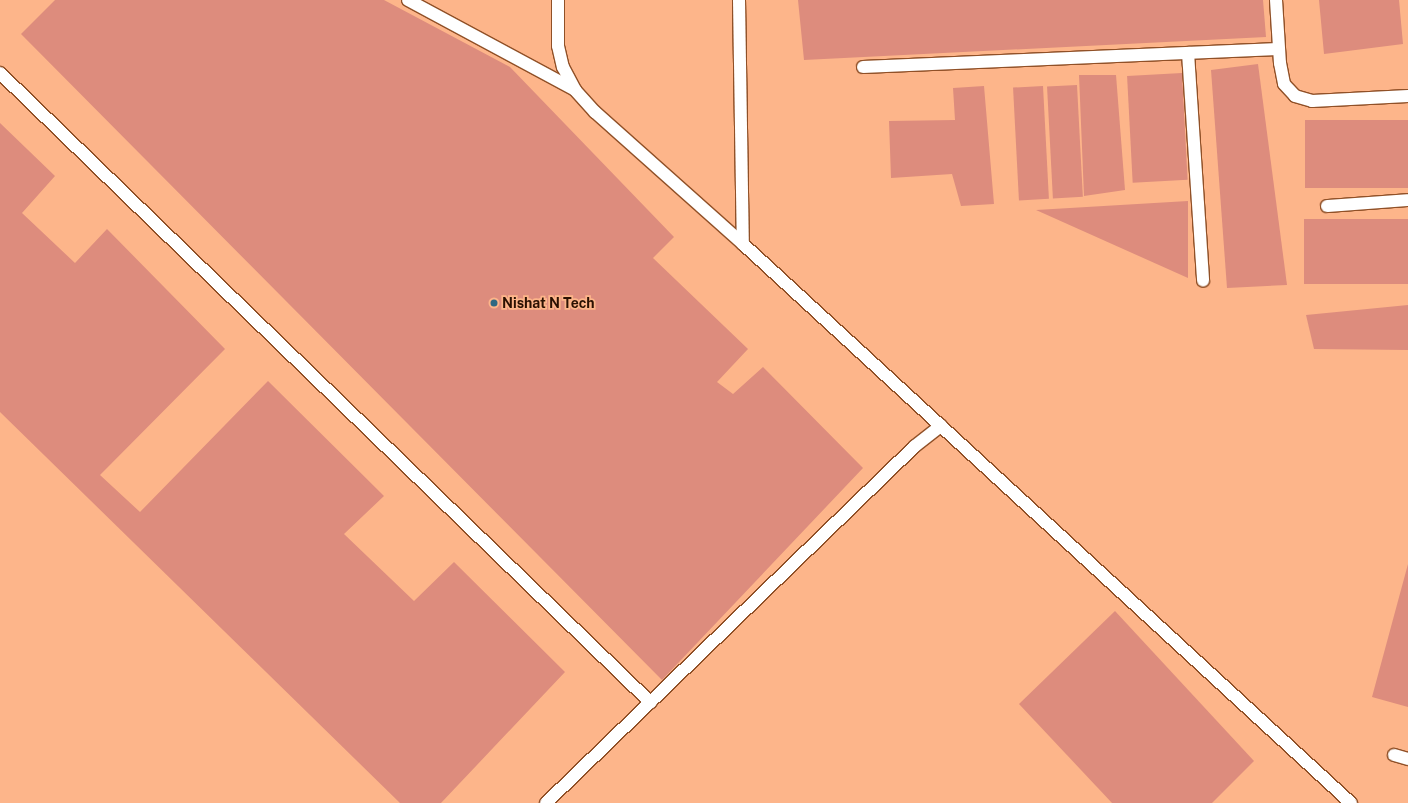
<!DOCTYPE html>
<html>
<head>
<meta charset="utf-8">
<style>
  body { margin:0 }
  #map { position:relative; width:1408px; height:803px; overflow:hidden; background:#fdb58a; font-family:"Public Sans",sans-serif }
  div>[style] { position:absolute }
  .building>* { inset:0; background:#dd8c7d; transform-origin:0 0 }
  .roads { filter:drop-shadow(1px 0 #905027) drop-shadow(-1px 0 #905027) drop-shadow(0 1px #905027) drop-shadow(0 -1px #905027) }
  .service>* { height:12px; margin:-6px; padding:0 6px; transform-origin:6px; border-radius:6px; background:#fff }
  .dots>* { width:11px; height:11px; translate:-50% -50%; box-sizing:border-box; border:2px solid #fdb58a; border-radius:50% }
  span { translate:-50% -50%; white-space:nowrap; text-align:center; line-height:1.15; -webkit-text-stroke:3.5px #fdb58a; paint-order:stroke }
  .poi-label { font-size:14px; color:#2b1102; font-weight:700 }
  .left { translate:0 -50%; text-align:left }
</style>
</head>
<body>
<div id="map">
  <div class="building">
    <div style="clip-path:polygon(55px 0,384px 0,510px 67px,674px 237px,653px 258px,748px 349px,717px 382px,733px 394px,763px 367px,863px 468px,662px 680px,21px 34px)"></div>
    <div style="clip-path:polygon(798px 0,1263px 0,1266px 37px,804px 60px)"></div>
    <div style="clip-path:polygon(1319px 0,1399px 0,1403px 44px,1324px 54px)"></div>
    <div style="clip-path:polygon(1258px 64px,1287px 285px,1227px 288px,1211px 70px)"></div>
    <div style="left:1182px;top:73px;width:107px;height:55px;rotate:87deg"></div>
    <div style="clip-path:polygon(1079px 75px,1116px 75px,1125px 190px,1084px 196px)"></div>
    <div style="left:1077px;top:85px;width:112px;height:30px;rotate:87deg"></div>
    <div style="clip-path:polygon(984px 86px,994px 204px,961px 206px,952px 174px,891px 178px,889px 121px,955px 120px,953px 88px)"></div>
    <div style="left:1043px;top:86px;width:113px;height:30px;rotate:87deg"></div>
    <div style="left:1408px;top:120px;width:68px;height:103px;rotate:90deg"></div>
    <div style="clip-path:polygon(0 123px,55px 176px,22px 213px,75px 263px,107px 229px,225px 349px,100px 475px,140px 512px,268px 381px,384px 496px,344px 534px,414px 601px,454px 562px,565px 672px,441px 803px,400px 803px,0 412px)"></div>
    <div style="clip-path:polygon(1188px 201px,1188px 278px,1036px 210px)"></div>
    <div style="left:1408px;top:219px;width:65px;height:104px;rotate:90deg"></div>
    <div style="clip-path:polygon(1408px 305px,1408px 350px,1314px 349px,1306px 315px)"></div>
    <div style="clip-path:polygon(1408px 564px,1408px 707px,1372px 697px)"></div>
    <div style="clip-path:polygon(1115px 611px,1254px 761px,1212px 803px,1112px 803px,1019px 704px)"></div>
  </div>
  <div class="roads">
    <div class="service">
      <div style="left:408px;top:0;width:190px;rotate:28.3deg"></div>
      <div style="left:558px;top:0;width:46px;rotate:90deg"></div>
      <div style="left:558px;top:46px;width:22px;rotate:77deg"></div>
      <div style="left:563px;top:67px;width:26px;rotate:62deg"></div>
      <div style="left:575px;top:90px;width:30px;rotate:48deg"></div>
      <div style="left:595px;top:112px;width:198px;rotate:41.7deg"></div>
      <div style="left:743px;top:244px;width:826px;rotate:42.6deg"></div>
      <div style="left:739px;top:0;width:244px;rotate:89.1deg"></div>
      <div style="left:1276px;top:0;width:63px;rotate:86.4deg"></div>
      <div style="left:1280px;top:63px;width:21px;rotate:79deg"></div>
      <div style="left:1284px;top:84px;width:16px;rotate:47deg"></div>
      <div style="left:1295px;top:96px;width:18px;rotate:16deg"></div>
      <div style="left:1312px;top:101px;width:96px;rotate:-3deg"></div>
      <div style="left:1188px;top:53px;width:228px;rotate:86.2deg"></div>
      <div style="left:863px;top:67px;width:415px;rotate:-2.5deg"></div>
      <div style="left:0;top:73px;width:905px;rotate:44.06deg"></div>
      <div style="left:1327px;top:206px;width:81px;rotate:-4.2deg"></div>
      <div style="left:1394px;top:755px;width:15px;rotate:16deg"></div>
      <div style="left:546px;top:803px;width:513px;rotate:-44.05deg"></div>
      <div style="left:915px;top:446px;width:33px;rotate:-38deg"></div>
    </div>
  </div>
  <div class="dots">
    <div style="left:494px;top:303px;background:#306882"></div>
  </div>
  <div class="poi-label">
    <span class="left" style="left:502px;top:303px">Nishat N Tech</span>
  </div>
</div>
</body>
</html>
